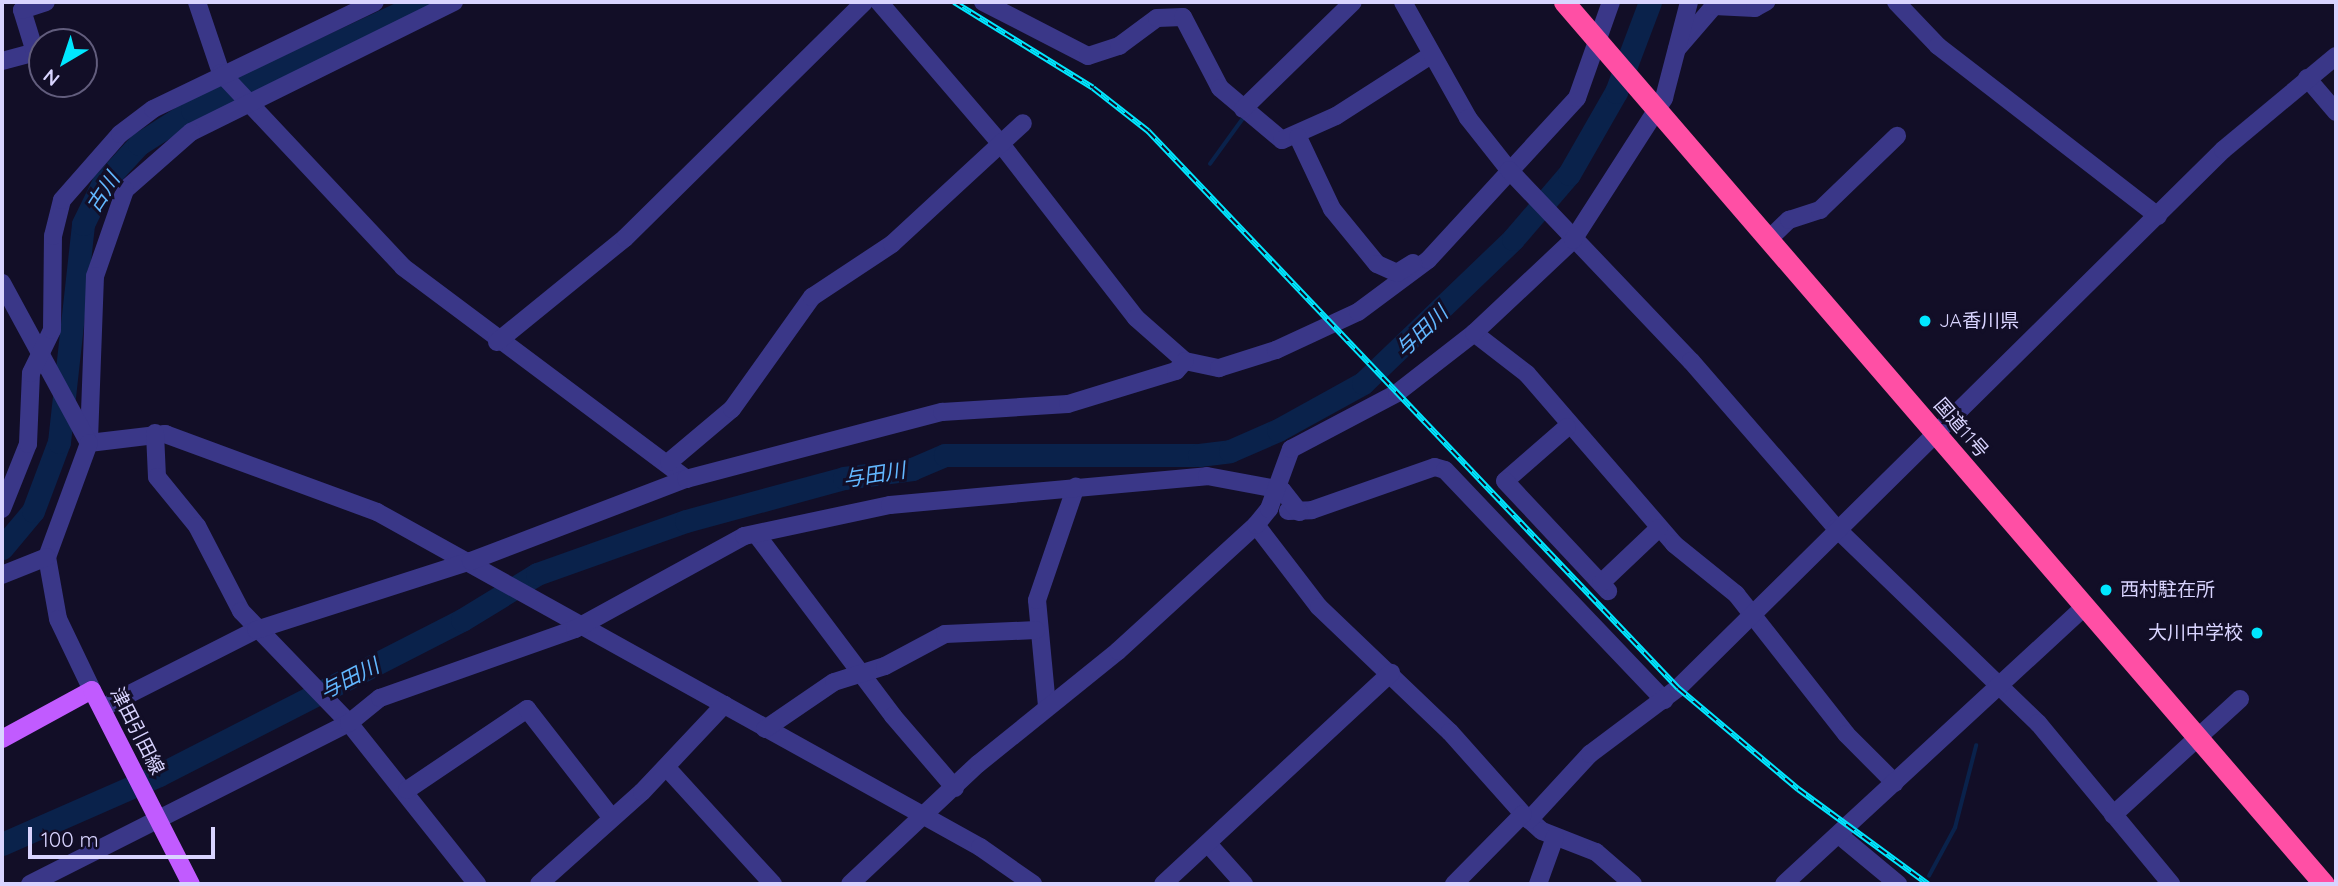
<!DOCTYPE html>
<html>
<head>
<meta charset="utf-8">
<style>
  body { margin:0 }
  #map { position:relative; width:2338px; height:886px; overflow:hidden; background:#120e27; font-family:Quicksand,"Noto Sans JP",sans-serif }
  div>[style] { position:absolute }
  .stream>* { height:3.5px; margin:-1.75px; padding:0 1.75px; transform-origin:1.75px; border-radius:1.75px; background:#0a224b }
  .river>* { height:23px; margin:-11.5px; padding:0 11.5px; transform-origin:11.5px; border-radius:11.5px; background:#0a224b }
  .minor>* { height:18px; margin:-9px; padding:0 9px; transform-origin:9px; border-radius:9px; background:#3a3788 }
  .major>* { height:18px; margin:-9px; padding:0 9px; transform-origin:9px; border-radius:9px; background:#c15bff }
  .highway>* { height:21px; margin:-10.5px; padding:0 10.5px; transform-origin:10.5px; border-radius:10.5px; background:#ff4fa5 }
  .rail>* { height:6px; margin-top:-3px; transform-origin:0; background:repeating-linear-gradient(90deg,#120e27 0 10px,#00e7ff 0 20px); box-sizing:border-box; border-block:2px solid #00e7ff }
  .dots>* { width:19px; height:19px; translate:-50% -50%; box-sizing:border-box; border:4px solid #120e27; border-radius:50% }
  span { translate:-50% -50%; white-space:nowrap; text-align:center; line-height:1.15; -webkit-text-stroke:6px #120e27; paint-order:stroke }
  .poi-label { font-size:19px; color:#d9d4ff }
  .left { translate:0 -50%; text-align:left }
  .right { translate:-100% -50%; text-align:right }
  .street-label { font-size:19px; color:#d9d4ff }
  .water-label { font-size:21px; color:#62b7ff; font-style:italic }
  .frame { position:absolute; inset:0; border:4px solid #d9d4ff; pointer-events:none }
  .north { position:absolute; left:28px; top:28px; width:70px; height:70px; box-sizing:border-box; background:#120e27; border:2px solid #625d7d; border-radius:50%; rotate:219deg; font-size:19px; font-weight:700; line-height:28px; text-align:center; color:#d9d4ff }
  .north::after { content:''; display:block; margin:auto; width:24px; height:32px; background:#00e7ff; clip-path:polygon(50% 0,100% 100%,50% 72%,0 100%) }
  .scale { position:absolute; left:28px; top:827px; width:187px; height:32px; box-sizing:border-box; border:4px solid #d9d4ff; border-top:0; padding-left:9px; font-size:21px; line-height:24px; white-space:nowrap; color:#d9d4ff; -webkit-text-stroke:5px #120e27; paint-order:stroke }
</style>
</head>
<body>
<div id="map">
  <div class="stream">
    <div style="left:1210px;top:164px;width:58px;rotate:-54.1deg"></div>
    <div style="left:1929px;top:876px;width:55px;rotate:-61.6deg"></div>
    <div style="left:1955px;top:828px;width:85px;rotate:-75.6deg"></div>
  </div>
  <div class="river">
    <div style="left:2px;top:548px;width:48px;rotate:-50deg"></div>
    <div style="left:33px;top:511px;width:74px;rotate:-69.4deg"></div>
    <div style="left:59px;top:442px;width:219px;rotate:-83.7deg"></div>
    <div style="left:83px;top:224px;width:46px;rotate:-64deg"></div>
    <div style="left:103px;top:183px;width:53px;rotate:-47.3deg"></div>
    <div style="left:139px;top:144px;width:63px;rotate:-32.7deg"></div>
    <div style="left:192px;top:110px;width:256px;rotate:-25deg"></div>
    <div style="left:2px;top:844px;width:171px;rotate:-23.7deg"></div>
    <div style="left:159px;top:775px;width:340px;rotate:-27.1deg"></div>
    <div style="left:462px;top:620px;width:88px;rotate:-31.5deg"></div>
    <div style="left:537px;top:574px;width:158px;rotate:-19.6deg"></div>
    <div style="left:686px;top:521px;width:164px;rotate:-15.2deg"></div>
    <div style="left:844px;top:478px;width:69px;rotate:-7.5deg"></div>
    <div style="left:912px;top:469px;width:36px;rotate:-23deg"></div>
    <div style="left:945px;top:455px;width:254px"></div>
    <div style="left:1199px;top:455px;width:31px;rotate:-7deg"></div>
    <div style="left:1230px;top:451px;width:52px;rotate:-23.6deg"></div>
    <div style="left:1278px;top:430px;width:97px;rotate:-28.9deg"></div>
    <div style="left:1363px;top:383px;width:208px;rotate:-43.8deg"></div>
    <div style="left:1513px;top:239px;width:86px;rotate:-49.3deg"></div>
    <div style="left:1569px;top:174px;width:95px;rotate:-60.2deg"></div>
    <div style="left:1616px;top:92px;width:96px;rotate:-69.3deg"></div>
  </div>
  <div class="minor">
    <div style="left:197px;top:2px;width:75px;rotate:71.3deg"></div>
    <div style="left:221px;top:73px;width:266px;rotate:46.8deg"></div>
    <div style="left:403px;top:267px;width:354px;rotate:36.8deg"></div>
    <div style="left:454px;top:2px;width:293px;rotate:153.7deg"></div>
    <div style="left:191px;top:132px;width:88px;rotate:138.7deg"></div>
    <div style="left:125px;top:190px;width:91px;rotate:109.2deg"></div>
    <div style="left:95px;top:276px;width:167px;rotate:92.1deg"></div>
    <div style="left:89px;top:443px;width:77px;rotate:-6.8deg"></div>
    <div style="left:165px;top:434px;width:226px;rotate:20.2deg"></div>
    <div style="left:377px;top:512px;width:690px;rotate:29.05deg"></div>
    <div style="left:980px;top:847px;width:65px;rotate:34.9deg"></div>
    <div style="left:879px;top:2px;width:187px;rotate:49.3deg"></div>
    <div style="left:1001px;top:144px;width:220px;rotate:52.2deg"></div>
    <div style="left:1136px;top:318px;width:65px;rotate:41.3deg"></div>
    <div style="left:1185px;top:361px;width:35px;rotate:12deg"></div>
    <div style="left:1219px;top:368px;width:60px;rotate:-17.5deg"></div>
    <div style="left:1276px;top:350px;width:90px;rotate:-24.9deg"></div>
    <div style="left:1358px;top:312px;width:87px;rotate:-36.6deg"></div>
    <div style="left:1428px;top:260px;width:220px;rotate:-47.4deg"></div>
    <div style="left:1577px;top:98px;width:102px;rotate:-70.5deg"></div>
    <div style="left:983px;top:2px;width:118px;rotate:27.2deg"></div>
    <div style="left:1088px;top:56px;width:33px;rotate:-18deg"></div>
    <div style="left:1119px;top:46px;width:47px;rotate:-36.4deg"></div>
    <div style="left:1157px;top:18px;width:26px;rotate:-2deg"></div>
    <div style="left:1183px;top:17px;width:80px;rotate:62.5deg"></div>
    <div style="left:1220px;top:88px;width:81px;rotate:40deg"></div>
    <div style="left:1282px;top:140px;width:59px;rotate:-24deg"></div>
    <div style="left:1336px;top:116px;width:113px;rotate:-32.7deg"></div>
    <div style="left:1403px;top:2px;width:133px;rotate:60.7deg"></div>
    <div style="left:1468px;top:118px;width:66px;rotate:51.7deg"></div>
    <div style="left:1509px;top:170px;width:264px;rotate:46.4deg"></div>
    <div style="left:1691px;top:361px;width:221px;rotate:49deg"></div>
    <div style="left:1836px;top:528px;width:281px;rotate:44deg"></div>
    <div style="left:2038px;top:723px;width:209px;rotate:50.4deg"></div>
    <div style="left:1896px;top:2px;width:61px;rotate:46.3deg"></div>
    <div style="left:1938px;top:46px;width:278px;rotate:37.7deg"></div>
    <div style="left:1677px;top:49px;width:57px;rotate:-49.3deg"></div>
    <div style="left:1714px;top:6px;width:41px;rotate:2.8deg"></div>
    <div style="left:1755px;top:8px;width:13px;rotate:-29deg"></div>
    <div style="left:2px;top:61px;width:34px;rotate:-15deg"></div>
    <div style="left:35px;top:52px;width:44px;rotate:-107.2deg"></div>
    <div style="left:22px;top:10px;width:25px;rotate:-18deg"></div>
    <div style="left:2307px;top:78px;width:45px;rotate:49.5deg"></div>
    <div style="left:1243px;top:109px;width:153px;rotate:-44.2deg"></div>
    <div style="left:1298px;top:137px;width:80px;rotate:64.7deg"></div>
    <div style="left:1332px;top:209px;width:71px;rotate:50.7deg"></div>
    <div style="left:1377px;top:264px;width:22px;rotate:24deg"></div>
    <div style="left:1397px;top:273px;width:19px;rotate:-32deg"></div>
    <div style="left:1769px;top:239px;width:28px;rotate:-44deg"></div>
    <div style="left:1789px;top:220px;width:33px;rotate:-18deg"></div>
    <div style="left:1820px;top:210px;width:107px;rotate:-43.9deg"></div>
    <div style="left:2px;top:283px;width:182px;rotate:61.5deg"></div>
    <div style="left:89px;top:443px;width:121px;rotate:110.2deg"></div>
    <div style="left:47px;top:557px;width:63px;rotate:79.9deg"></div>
    <div style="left:58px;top:619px;width:79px;rotate:64.4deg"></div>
    <div style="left:1474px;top:333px;width:67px;rotate:37.7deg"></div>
    <div style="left:1527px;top:374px;width:225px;rotate:49.1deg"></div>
    <div style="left:1674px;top:544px;width:80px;rotate:38.9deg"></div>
    <div style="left:1736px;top:594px;width:178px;rotate:51.8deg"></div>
    <div style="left:1846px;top:734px;width:69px;rotate:45deg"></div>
    <div style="left:497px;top:342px;width:165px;rotate:-39.1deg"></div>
    <div style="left:625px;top:238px;width:336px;rotate:-44.6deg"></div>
    <div style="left:1567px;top:427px;width:82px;rotate:138.9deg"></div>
    <div style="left:1505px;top:481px;width:151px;rotate:46.9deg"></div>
    <div style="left:155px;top:433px;width:44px;rotate:87.4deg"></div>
    <div style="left:157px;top:477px;width:63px;rotate:50.8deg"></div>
    <div style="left:197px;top:526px;width:96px;rotate:62.6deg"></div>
    <div style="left:241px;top:611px;width:156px;rotate:46deg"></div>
    <div style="left:349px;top:723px;width:206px;rotate:51.5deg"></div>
    <div style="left:669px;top:462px;width:82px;rotate:-40.1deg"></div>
    <div style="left:732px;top:409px;width:138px;rotate:-54.5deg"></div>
    <div style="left:812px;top:297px;width:96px;rotate:-33.5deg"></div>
    <div style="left:892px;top:244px;width:178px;rotate:-42.7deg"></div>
    <div style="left:2px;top:509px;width:70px;rotate:-68.2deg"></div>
    <div style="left:28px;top:444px;width:71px;rotate:-87.6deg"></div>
    <div style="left:31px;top:373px;width:48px;rotate:-64deg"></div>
    <div style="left:52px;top:330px;width:94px;rotate:-89.4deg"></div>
    <div style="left:53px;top:236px;width:37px;rotate:-76deg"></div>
    <div style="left:62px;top:200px;width:88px;rotate:-48.7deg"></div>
    <div style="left:120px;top:134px;width:41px;rotate:-37.1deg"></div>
    <div style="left:153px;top:109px;width:246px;rotate:-25.7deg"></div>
    <div style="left:1288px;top:511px;width:24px;rotate:-2deg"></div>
    <div style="left:1312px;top:510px;width:130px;rotate:-19.3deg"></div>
    <div style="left:1435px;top:467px;width:10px;rotate:17deg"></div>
    <div style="left:1445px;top:470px;width:318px;rotate:46.4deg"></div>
    <div style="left:1256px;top:525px;width:103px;rotate:52.5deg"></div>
    <div style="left:1319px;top:607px;width:181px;rotate:43.7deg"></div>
    <div style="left:1450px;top:732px;width:110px;rotate:48.3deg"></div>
    <div style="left:1523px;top:814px;width:25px;rotate:42deg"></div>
    <div style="left:1542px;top:831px;width:58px;rotate:21.3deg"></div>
    <div style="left:1596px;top:852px;width:49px;rotate:40.9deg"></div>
    <div style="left:756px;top:534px;width:228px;rotate:53deg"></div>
    <div style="left:893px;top:716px;width:95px;rotate:49.3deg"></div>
    <div style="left:2px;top:575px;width:48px;rotate:-21.8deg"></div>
    <div style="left:1601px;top:583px;width:80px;rotate:-43.5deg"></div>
    <div style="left:1047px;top:706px;width:106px;rotate:-95.4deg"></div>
    <div style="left:1037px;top:600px;width:120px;rotate:-71.1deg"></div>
    <div style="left:102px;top:708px;width:173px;rotate:-26.9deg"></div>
    <div style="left:256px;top:630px;width:226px;rotate:-17.8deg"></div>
    <div style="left:471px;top:561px;width:230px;rotate:-20.9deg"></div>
    <div style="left:686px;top:479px;width:265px;rotate:-14.7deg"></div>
    <div style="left:942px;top:412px;width:126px;rotate:-3.6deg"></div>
    <div style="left:1068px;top:404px;width:113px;rotate:-17deg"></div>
    <div style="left:1176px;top:371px;width:13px;rotate:-48deg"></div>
    <div style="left:765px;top:729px;width:83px;rotate:-34.3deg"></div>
    <div style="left:834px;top:682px;width:53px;rotate:-17.4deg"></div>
    <div style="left:885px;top:666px;width:68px;rotate:-28.1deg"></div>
    <div style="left:945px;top:634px;width:91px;rotate:-2.5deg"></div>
    <div style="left:667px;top:768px;width:157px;rotate:47.6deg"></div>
    <div style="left:407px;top:790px;width:145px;rotate:-34deg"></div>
    <div style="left:527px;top:709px;width:138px;rotate:52.1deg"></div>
    <div style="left:2113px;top:815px;width:172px;rotate:-42.4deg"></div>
    <div style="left:1529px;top:820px;width:90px;rotate:-47.3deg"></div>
    <div style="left:1590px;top:754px;width:110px;rotate:-36.9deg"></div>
    <div style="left:1678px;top:688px;width:766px;rotate:-44.63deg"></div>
    <div style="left:2223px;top:150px;width:147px;rotate:-39.8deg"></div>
    <div style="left:1839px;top:835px;width:77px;rotate:39.7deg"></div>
    <div style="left:1210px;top:846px;width:51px;rotate:48.2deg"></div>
    <div style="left:30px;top:884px;width:357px;rotate:-26.8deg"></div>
    <div style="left:349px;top:723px;width:40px;rotate:-39deg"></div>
    <div style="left:380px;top:698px;width:207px;rotate:-19.5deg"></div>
    <div style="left:575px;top:629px;width:193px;rotate:-28.8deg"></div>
    <div style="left:744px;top:536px;width:149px;rotate:-12deg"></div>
    <div style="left:890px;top:505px;width:318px;rotate:-5.2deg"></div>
    <div style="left:1207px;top:476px;width:76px;rotate:10.6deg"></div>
    <div style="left:1282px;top:490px;width:28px;rotate:52deg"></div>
    <div style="left:539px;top:884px;width:138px;rotate:-41.8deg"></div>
    <div style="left:642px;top:792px;width:120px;rotate:-46.7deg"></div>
    <div style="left:850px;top:884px;width:175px;rotate:-43.2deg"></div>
    <div style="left:978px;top:764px;width:180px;rotate:-38.9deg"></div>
    <div style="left:1118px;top:651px;width:187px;rotate:-42.4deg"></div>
    <div style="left:1256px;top:525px;width:21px;rotate:-51deg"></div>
    <div style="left:1269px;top:509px;width:64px;rotate:-69.9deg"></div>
    <div style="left:1291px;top:449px;width:120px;rotate:-27.8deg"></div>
    <div style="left:1397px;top:393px;width:98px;rotate:-37.9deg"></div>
    <div style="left:1474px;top:333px;width:136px;rotate:-43.2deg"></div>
    <div style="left:1573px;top:240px;width:169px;rotate:-57.3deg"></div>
    <div style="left:1664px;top:98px;width:99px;rotate:-75.4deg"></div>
    <div style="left:1163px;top:884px;width:311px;rotate:-42.8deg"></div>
    <div style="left:1454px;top:884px;width:98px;rotate:-45.4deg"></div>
    <div style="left:1538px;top:884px;width:50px;rotate:-70.1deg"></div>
    <div style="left:1784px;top:884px;width:408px;rotate:-42.7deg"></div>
  </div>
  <div class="major">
    <div style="left:2px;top:739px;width:102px;rotate:-28.6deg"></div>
    <div style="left:92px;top:690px;width:218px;rotate:63deg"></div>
  </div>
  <div class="highway">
    <div style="left:1564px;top:2px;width:1164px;rotate:49.25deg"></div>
  </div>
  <div class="rail">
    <div style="left:954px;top:2px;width:163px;rotate:31.7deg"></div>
    <div style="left:1093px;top:88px;width:70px;rotate:38deg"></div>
    <div style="left:1148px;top:131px;width:769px;rotate:46.42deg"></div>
    <div style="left:1678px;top:688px;width:157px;rotate:40.1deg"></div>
    <div style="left:1798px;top:789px;width:161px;rotate:36.2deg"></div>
  </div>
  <div class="dots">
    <div style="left:1925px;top:321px;background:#00e7ff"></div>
    <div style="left:2106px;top:590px;background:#00e7ff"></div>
    <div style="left:2257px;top:633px;background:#00e7ff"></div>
  </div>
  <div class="poi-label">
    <span class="left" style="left:1939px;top:321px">JA香川県</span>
    <span class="left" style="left:2120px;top:590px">西村駐在所</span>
    <span class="right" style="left:2243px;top:633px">大川中学校</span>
  </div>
  <div class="street-label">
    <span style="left:1961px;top:428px;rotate:49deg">国道11号</span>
    <span style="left:137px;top:731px;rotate:63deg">津田引田線</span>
  </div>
  <div class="water-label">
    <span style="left:102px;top:192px;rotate:-57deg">古川</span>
    <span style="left:1421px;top:331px;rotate:-44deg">与田川</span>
    <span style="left:874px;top:474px;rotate:-9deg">与田川</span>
    <span style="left:349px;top:678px;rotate:-27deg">与田川</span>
  </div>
  <div class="frame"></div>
  <div class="north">N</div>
  <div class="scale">100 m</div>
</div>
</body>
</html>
